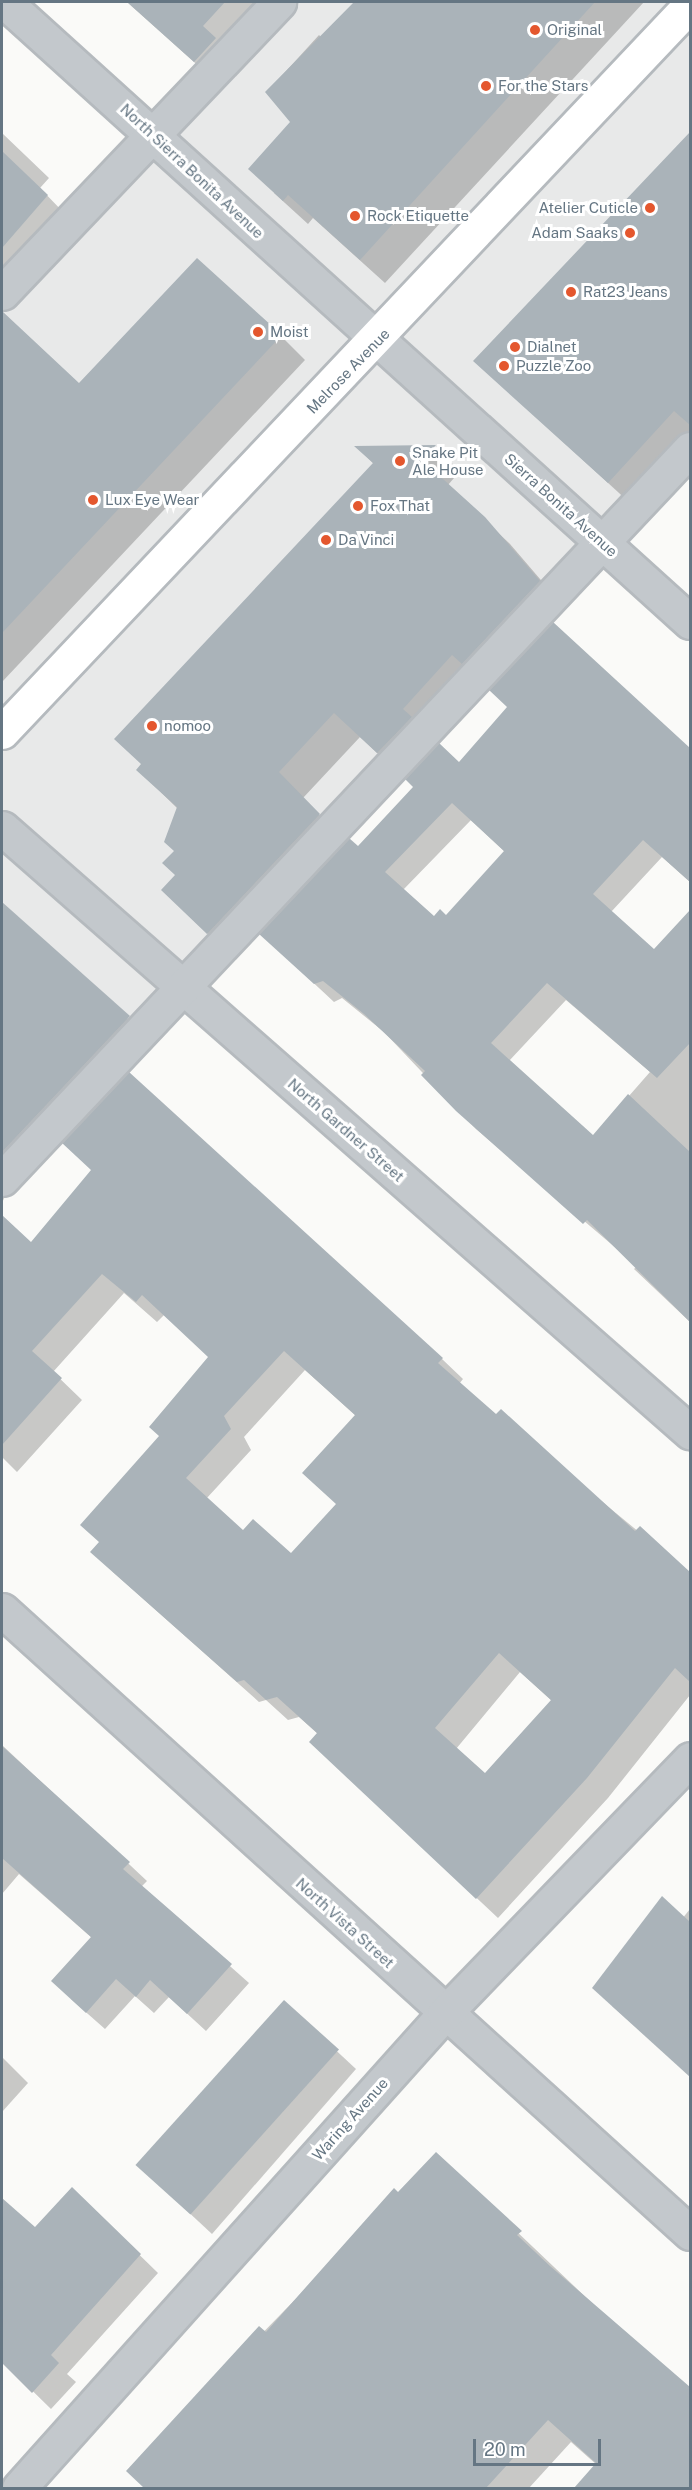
<!DOCTYPE html>
<html>
<head>
<meta charset="utf-8">
<style>
  body { margin:0 }
  #map { position:relative; width:692px; height:2490px; overflow:hidden; background:#fafaf8; font-family:"Public Sans",sans-serif }
  div>[style] { position:absolute }
  .built>* { inset:0; background:#e8e9e9 }
  .shadow>* { inset:0; background:#0003 }
  .building>* { inset:0; background:#aab3b9; transform-origin:0 0 }
  .roads { filter:drop-shadow(2px 0 #b5babe) drop-shadow(-2px 0 #b5babe) drop-shadow(0 2px #b5babe) drop-shadow(0 -2px #b5babe) }
  .minor>* { height:33px; margin:-16.5px; padding:0 16.5px; transform-origin:16.5px; border-radius:16.5px; background:#c3c8cc }
  .major>* { height:33px; margin:-16.5px; padding:0 16.5px; transform-origin:16.5px; border-radius:16.5px; background:#fff }
  .dots>* { width:16px; height:16px; translate:-50% -50%; box-sizing:border-box; border:3px solid #fff; border-radius:50% }
  span { translate:-50% -50%; white-space:nowrap; text-align:center; line-height:1.15; -webkit-text-stroke:6px #fff; paint-order:stroke }
  .poi-label { font-size:15px; color:#657683 }
  .left { translate:0 -50%; text-align:left }
  .right { translate:-100% -50%; text-align:right }
  .street-label { font-size:15px; color:#657683 }
  .frame { position:absolute; inset:0; border:3px solid #657683; pointer-events:none }
  .scale { position:absolute; left:473px; top:2439px; width:128px; height:27px; box-sizing:border-box; border:3px solid #657683; border-top:0; padding-left:8px; font-size:18px; line-height:21px; white-space:nowrap; color:#657683; -webkit-text-stroke:4px #fff; paint-order:stroke }
</style>
</head>
<body>
<div id="map">
  <div class="built">
    <div style="clip-path:polygon(277px 2px,690px 2px,690px 464px,2px 1193px,2px 292px)"></div>
  </div>
  <div class="shadow">
    <div style="clip-path:polygon(127px 2px,259px 2px,213px 79px)"></div>
    <div style="clip-path:polygon(364px 2px,644px 2px,385px 283px,313px 218px,308px 224px,274px 193px,292px 123px,267px 92px,319px 35px,322px 38px)"></div>
    <div style="clip-path:polygon(2px 133px,49px 178px,40px 188px,65px 214px,2px 286px)"></div>
    <div style="clip-path:polygon(690px 135px,690px 439px,631px 504px,475px 361px)"></div>
    <div style="clip-path:polygon(9px 319px,80px 385px,281px 336px,305px 360px,2px 682px,2px 327px)"></div>
    <div style="clip-path:polygon(435px 447px,460px 471px,448px 485px,510px 544px,564px 607px,488px 688px,478px 679px,427px 734px,436px 743px,403px 777px,360px 737px,303px 798px,344px 840px,233px 958px,188px 915px,176px 876px,178px 809px,138px 770px,374px 464px,358px 448px)"></div>
    <div style="clip-path:polygon(evenodd,553px 624px,690px 750px,690px 882px,662px 857px,611px 912px,654px 951px,690px 911px,690px 1212px,670px 1234px,690px 1253px,690px 1322px,634px 1269px,637px 1266px,476px 1129px,384px 1032px,342px 998px,334px 1002px,261px 934px,459px 764px,509px 707px,553px 624px,471px 820px,505px 852px,446px 917px,434px 918px,403px 890px,471px 820px,553px 624px,566px 1000px,650px 1072px,593px 1137px,509px 1061px,566px 1000px)"></div>
    <div style="clip-path:polygon(2px 904px,149px 1038px,9px 1187px,2px 1203px)"></div>
    <div style="clip-path:polygon(evenodd,2px 1217px,31px 1244px,442px 1359px,463px 1379px,459px 1384px,690px 1574px,690px 1695px,608px 1798px,498px 1918px,332px 1762px,318px 1734px,299px 1717px,288px 1720px,266px 1700px,259px 1702px,113px 1572px,100px 1543px,210px 1357px,164px 1315px,157px 1322px,124px 1293px,53px 1372px,82px 1400px,17px 1472px,2px 1457px,2px 1217px,305px 1370px,356px 1416px,338px 1505px,291px 1555px,243px 1532px,206px 1499px,251px 1450px,244px 1437px,305px 1370px,2px 1217px,520px 1672px,552px 1701px,485px 1775px,456px 1749px,520px 1672px)"></div>
    <div style="clip-path:polygon(2px 1745px,147px 1881px,141px 1887px,249px 1983px,206px 2031px,169px 1997px,154px 2013px,135px 1996px,105px 2029px,71px 1999px,92px 1938px,19px 1874px,2px 1894px)"></div>
    <div style="clip-path:polygon(690px 1909px,690px 2075px,612px 2006px)"></div>
    <div style="clip-path:polygon(284px 2002px,356px 2069px,212px 2234px,155px 2181px)"></div>
    <div style="clip-path:polygon(2px 2057px,28px 2083px,2px 2112px)"></div>
    <div style="clip-path:polygon(436px 2155px,633px 2342px,690px 2390px,690px 2488px,576px 2488px,597px 2465px,571px 2442px,529px 2488px,145px 2488px,128px 2471px)"></div>
    <div style="clip-path:polygon(72px 2189px,158px 2273px,67px 2374px,76px 2382px,51px 2409px,2px 2361px,2px 2200px,35px 2229px)"></div>
  </div>
  <div class="building">
    <div style="clip-path:polygon(127px 2px,225px 2px,203px 26px,216px 38px,194px 62px)"></div>
    <div style="clip-path:polygon(354px 2px,595px 2px,360px 260px,288px 195px,283px 201px,248px 169px,290px 122px,265px 92px)"></div>
    <div style="clip-path:polygon(690px 132px,690px 425px,674px 411px,608px 483px,473px 361px)"></div>
    <div style="clip-path:polygon(2px 151px,48px 195px,2px 248px)"></div>
    <div style="clip-path:polygon(197px 258px,282px 335px,2px 633px,2px 311px,79px 383px)"></div>
    <div style="clip-path:polygon(436px 445px,422px 460px,485px 517px,540px 581px,462px 664px,452px 655px,403px 709px,412px 717px,377px 753px,334px 713px,279px 772px,320px 814px,207px 934px,161px 890px,175px 875px,162px 863px,174px 851px,164px 842px,177px 807px,136px 770px,141px 764px,114px 739px,373px 463px,354px 446px)"></div>
    <div style="clip-path:polygon(evenodd,553px 622px,690px 748px,690px 882px,643px 840px,593px 894px,654px 949px,690px 910px,690px 1043px,657px 1078px,547px 983px,491px 1043px,593px 1135px,628px 1094px,690px 1152px,690px 1322px,587px 1220px,583px 1224px,456px 1111px,421px 1075px,425px 1071px,364px 1014px,323px 981px,314px 984px,259px 934px,349px 838px,358px 846px,413px 787px,405px 779px,439px 743px,459px 762px,507px 707px,489px 690px,553px 622px,452px 803px,504px 851px,446px 915px,440px 909px,434px 916px,385px 872px,452px 803px)"></div>
    <div style="clip-path:polygon(2px 902px,130px 1016px,2px 1152px)"></div>
    <div style="clip-path:polygon(evenodd,129px 1072px,443px 1358px,438px 1363px,496px 1414px,501px 1409px,635px 1531px,640px 1526px,690px 1572px,690px 1682px,675px 1668px,587px 1778px,476px 1899px,309px 1742px,317px 1733px,277px 1697px,266px 1700px,244px 1680px,237px 1682px,90px 1552px,99px 1542px,80px 1525px,159px 1436px,149px 1427px,208px 1357px,142px 1295px,136px 1302px,102px 1274px,32px 1351px,62px 1378px,2px 1445px,2px 1215px,31px 1242px,91px 1170px,62px 1143px,129px 1072px,284px 1351px,355px 1415px,302px 1473px,336px 1504px,291px 1553px,253px 1519px,243px 1530px,186px 1478px,231px 1429px,224px 1416px,284px 1351px,129px 1072px,499px 1653px,551px 1700px,485px 1773px,435px 1728px,499px 1653px)"></div>
    <div style="clip-path:polygon(2px 1746px,130px 1862px,123px 1869px,232px 1964px,187px 2014px,150px 1980px,136px 1997px,116px 1979px,86px 2013px,51px 1981px,91px 1937px,2px 1858px)"></div>
    <div style="clip-path:polygon(662px 1896px,690px 1922px,690px 2077px,592px 1988px)"></div>
    <div style="left:284px;top:2000px;width:74px;height:222px;rotate:42deg"></div>
    <div style="clip-path:polygon(436px 2152px,522px 2231px,517px 2235px,550px 2266px,690px 2387px,690px 2488px,574px 2488px,596px 2463px,548px 2420px,486px 2488px,144px 2488px,126px 2471px,259px 2326px,266px 2332px,394px 2188px,398px 2192px)"></div>
    <div style="clip-path:polygon(72px 2187px,141px 2254px,51px 2355px,59px 2363px,32px 2393px,2px 2363px,2px 2198px,35px 2227px)"></div>
  </div>
  <div class="roads">
    <div class="minor">
      <div style="left:5px;top:2px;width:924px;rotate:42.15deg"></div>
      <div style="left:2px;top:293px;width:402px;rotate:-46.4deg"></div>
      <div style="left:2px;top:828px;width:916px;rotate:41.28deg"></div>
      <div style="left:2px;top:1179px;width:1003px;rotate:-46.7deg"></div>
      <div style="left:2px;top:1610px;width:928px;rotate:42.16deg"></div>
      <div style="left:19px;top:2488px;width:637px;rotate:-48.12deg"></div>
      <div style="left:444px;top:2014px;width:354px;rotate:-46deg"></div>
    </div>
    <div class="major">
      <div style="left:2px;top:732px;width:1001px;rotate:-46.58deg"></div>
    </div>
  </div>
  <div class="dots">
    <div style="left:535px;top:30px;background:#e4572e"></div>
    <div style="left:486px;top:86px;background:#e4572e"></div>
    <div style="left:650px;top:208px;background:#e4572e"></div>
    <div style="left:355px;top:216px;background:#e4572e"></div>
    <div style="left:630px;top:233px;background:#e4572e"></div>
    <div style="left:571px;top:292px;background:#e4572e"></div>
    <div style="left:258px;top:332px;background:#e4572e"></div>
    <div style="left:515px;top:347px;background:#e4572e"></div>
    <div style="left:504px;top:366px;background:#e4572e"></div>
    <div style="left:400px;top:461px;background:#e4572e"></div>
    <div style="left:93px;top:500px;background:#e4572e"></div>
    <div style="left:358px;top:506px;background:#e4572e"></div>
    <div style="left:326px;top:540px;background:#e4572e"></div>
    <div style="left:152px;top:726px;background:#e4572e"></div>
  </div>
  <div class="poi-label">
    <span class="left" style="left:547px;top:30px">Original</span>
    <span class="left" style="left:498px;top:86px">For the Stars</span>
    <span class="right" style="left:638px;top:208px">Atelier Cuticle</span>
    <span class="left" style="left:367px;top:216px">Rock Etiquette</span>
    <span class="right" style="left:618px;top:233px">Adam Saaks</span>
    <span class="left" style="left:583px;top:292px">Rat23 Jeans</span>
    <span class="left" style="left:270px;top:332px">Moist</span>
    <span class="left" style="left:527px;top:347px">Dialnet</span>
    <span class="left" style="left:516px;top:366px">Puzzle Zoo</span>
    <span class="left" style="left:412px;top:461px">Snake Pit<br>Ale House</span>
    <span class="left" style="left:105px;top:500px">Lux Eye Wear</span>
    <span class="left" style="left:370px;top:506px">Fox That</span>
    <span class="left" style="left:338px;top:540px">Da Vinci</span>
    <span class="left" style="left:164px;top:726px">nomoo</span>
  </div>
  <div class="street-label">
    <span style="left:192px;top:171px;rotate:43deg">North Sierra Bonita Avenue</span>
    <span style="left:348px;top:371px;rotate:-46deg">Melrose Avenue</span>
    <span style="left:561px;top:505px;rotate:42deg">Sierra Bonita Avenue</span>
    <span style="left:346px;top:1130px;rotate:41deg">North Gardner Street</span>
    <span style="left:345px;top:1923px;rotate:42deg">North Vista Street</span>
    <span style="left:350px;top:2119px;rotate:-48deg">Waring Avenue</span>
  </div>
  <div class="frame"></div>
  <div class="scale">20 m</div>
</div>
</body>
</html>
